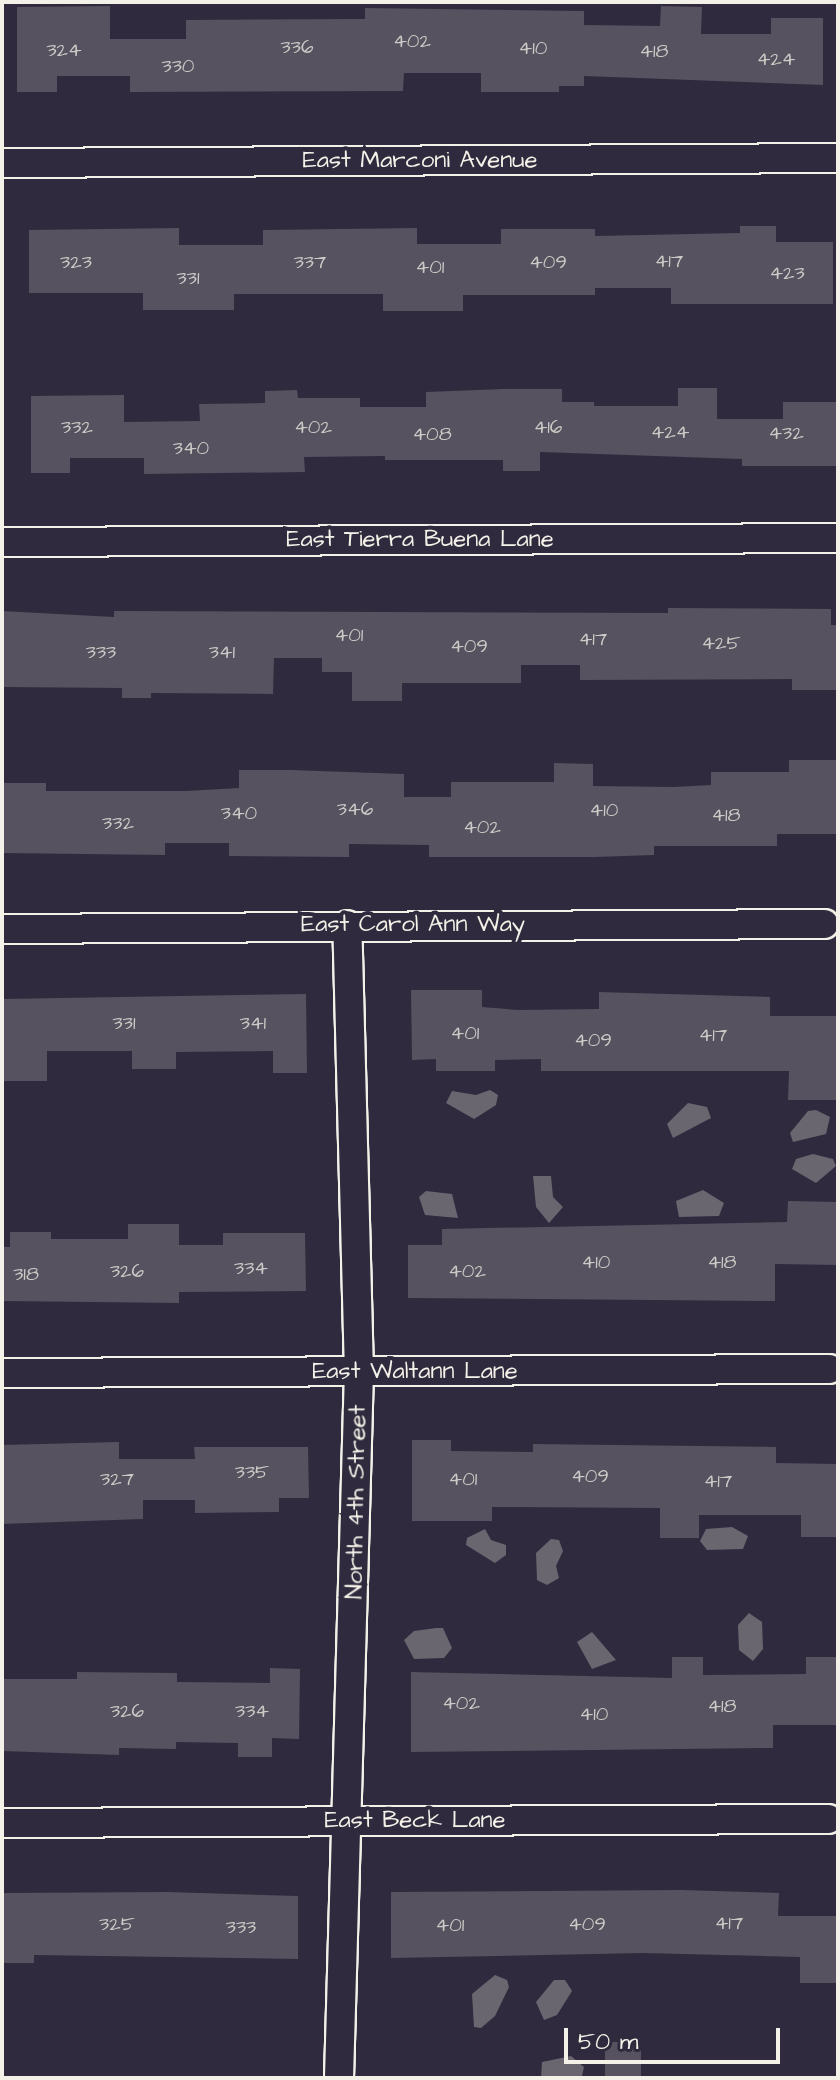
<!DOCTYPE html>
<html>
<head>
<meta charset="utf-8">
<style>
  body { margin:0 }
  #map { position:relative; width:840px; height:2080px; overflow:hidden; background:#2f2a3d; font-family:"Architects Daughter",sans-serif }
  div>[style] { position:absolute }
  .water>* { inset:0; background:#6a6670 }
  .building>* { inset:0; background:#56525f; transform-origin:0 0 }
  .roads { filter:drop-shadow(2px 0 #f4f1e8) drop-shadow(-2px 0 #f4f1e8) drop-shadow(0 2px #f4f1e8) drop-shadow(0 -2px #f4f1e8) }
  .street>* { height:28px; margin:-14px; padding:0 14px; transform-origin:14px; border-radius:14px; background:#2f2a3d }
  span { translate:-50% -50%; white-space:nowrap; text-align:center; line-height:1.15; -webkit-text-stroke:8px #2f2a3d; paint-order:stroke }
  .number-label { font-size:20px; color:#ccc9c6 }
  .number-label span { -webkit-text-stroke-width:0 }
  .street-label { font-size:24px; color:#f4f1e8 }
  .frame { position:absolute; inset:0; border:4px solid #f4f1e8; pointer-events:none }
  .scale { position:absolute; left:564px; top:2028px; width:216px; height:36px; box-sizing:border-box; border:4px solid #f4f1e8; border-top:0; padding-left:10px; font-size:24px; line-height:28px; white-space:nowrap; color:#f4f1e8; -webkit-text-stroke:6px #2f2a3d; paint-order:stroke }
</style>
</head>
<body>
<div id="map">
  <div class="water">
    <div style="clip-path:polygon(490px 1090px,498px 1095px,496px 1105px,474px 1119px,446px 1103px,452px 1091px,476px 1095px)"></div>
    <div style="clip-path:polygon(688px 1103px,707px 1107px,711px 1118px,673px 1138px,667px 1124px)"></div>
    <div style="clip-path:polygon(816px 1110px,830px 1117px,826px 1134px,793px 1142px,790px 1133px,808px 1111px)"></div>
    <div style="clip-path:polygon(813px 1154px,833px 1159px,836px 1166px,816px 1183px,792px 1169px,796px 1159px)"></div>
    <div style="clip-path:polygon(533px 1176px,551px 1176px,553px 1197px,563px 1207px,549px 1223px,536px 1207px)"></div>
    <div style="clip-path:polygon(703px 1190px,724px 1203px,719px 1216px,679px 1217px,676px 1201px)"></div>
    <div style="clip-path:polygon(426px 1191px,452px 1194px,458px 1218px,425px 1215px,419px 1197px)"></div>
    <div style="clip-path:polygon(732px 1527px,748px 1536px,743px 1549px,707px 1550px,700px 1541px,706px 1529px)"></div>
    <div style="clip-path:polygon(485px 1529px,491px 1540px,506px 1545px,506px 1555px,495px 1563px,466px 1545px,467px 1538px)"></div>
    <div style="clip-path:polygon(551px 1539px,559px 1540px,563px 1551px,556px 1566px,559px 1578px,547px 1585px,537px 1580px,536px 1553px)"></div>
    <div style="clip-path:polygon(749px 1613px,762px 1622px,763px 1649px,753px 1661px,739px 1650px,738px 1625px)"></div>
    <div style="clip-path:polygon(436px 1628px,443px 1628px,452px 1648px,444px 1658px,414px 1659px,404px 1640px,414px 1631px)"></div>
    <div style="clip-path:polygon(592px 1632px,616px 1660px,592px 1669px,577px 1642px)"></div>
    <div style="clip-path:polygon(495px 1975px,507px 1980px,509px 1987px,495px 2016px,481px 2028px,474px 2027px,472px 1994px)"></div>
    <div style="clip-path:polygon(554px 1980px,565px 1980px,572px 1991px,557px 2015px,544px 2020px,536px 2002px)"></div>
    <div style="clip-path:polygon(571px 2056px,584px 2067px,582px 2076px,541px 2078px,542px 2062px)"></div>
  </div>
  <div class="building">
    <div style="clip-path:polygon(110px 6px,110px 39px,186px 39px,186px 20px,365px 19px,365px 8px,584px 11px,584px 25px,660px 26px,661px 6px,702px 7px,701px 34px,771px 34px,771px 18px,823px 18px,823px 85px,584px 76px,584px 86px,559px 86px,559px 92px,481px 92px,481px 73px,404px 73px,403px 91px,130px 92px,130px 76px,57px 76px,57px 92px,17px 92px,17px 7px)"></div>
    <div style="clip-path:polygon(740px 226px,776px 226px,776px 242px,833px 242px,833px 304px,671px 304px,671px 288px,595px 288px,595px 295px,463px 295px,463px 311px,383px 311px,383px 294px,234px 294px,234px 310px,143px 310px,143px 293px,29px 293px,29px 230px,179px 228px,179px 245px,263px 245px,263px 230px,417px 228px,417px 244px,501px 244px,501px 229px,595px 229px,595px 236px,740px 233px)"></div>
    <div style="clip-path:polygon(678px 388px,717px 388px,717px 419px,783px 419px,783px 402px,838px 402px,838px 466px,742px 466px,742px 459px,540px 452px,540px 471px,503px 471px,503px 460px,385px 460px,385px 456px,304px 457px,305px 472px,144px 474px,144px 458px,70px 458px,70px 473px,31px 473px,31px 396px,124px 395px,124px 422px,200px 421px,199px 404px,265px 403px,265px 391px,297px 390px,298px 398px,360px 398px,360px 407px,426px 407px,426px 392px,503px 389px,562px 389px,562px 402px,594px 402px,594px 406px,678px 406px)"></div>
    <div style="clip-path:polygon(668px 608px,831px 609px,831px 625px,838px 625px,838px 690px,792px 690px,792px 679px,580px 680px,580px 665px,521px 665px,521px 683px,402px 683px,402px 701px,352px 701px,352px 672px,322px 672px,322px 658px,274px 658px,273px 694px,151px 693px,151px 698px,122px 698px,122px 688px,2px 687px,2px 611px,114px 617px,114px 611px,668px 613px)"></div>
    <div style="clip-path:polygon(789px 760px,838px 760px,838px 834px,777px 834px,777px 846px,654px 846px,654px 855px,595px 857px,429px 857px,429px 845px,349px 844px,349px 857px,229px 856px,229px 843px,165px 843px,165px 855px,2px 853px,2px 783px,46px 783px,46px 791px,186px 791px,239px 788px,239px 770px,291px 770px,404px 774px,404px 797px,451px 797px,451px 782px,554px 782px,554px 763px,593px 764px,593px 786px,674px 787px,711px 785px,711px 772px,789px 772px)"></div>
    <div style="clip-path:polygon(411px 990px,482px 990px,482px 1007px,518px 1010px,599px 1009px,599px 992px,770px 997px,770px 1016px,838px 1016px,838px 1100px,788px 1100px,789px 1071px,541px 1071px,541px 1059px,495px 1060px,495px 1071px,436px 1071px,436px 1059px,412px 1060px)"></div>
    <div style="clip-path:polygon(306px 994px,307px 1073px,273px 1073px,273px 1051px,176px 1052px,176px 1069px,132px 1069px,132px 1051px,47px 1051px,47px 1081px,2px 1081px,2px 999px)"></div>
    <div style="clip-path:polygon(788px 1201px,838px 1202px,838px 1265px,775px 1264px,775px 1301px,408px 1298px,408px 1245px,442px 1245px,442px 1229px,787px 1222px)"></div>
    <div style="clip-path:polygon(128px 1224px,179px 1224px,179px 1245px,223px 1245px,223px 1233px,305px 1233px,306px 1291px,179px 1292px,179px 1303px,2px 1301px,2px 1247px,10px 1247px,10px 1232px,51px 1232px,51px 1239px,128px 1239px)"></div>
    <div style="clip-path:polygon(412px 1440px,451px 1440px,451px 1451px,533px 1452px,533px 1444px,776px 1447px,776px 1463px,838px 1464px,838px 1537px,801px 1537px,801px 1515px,699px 1515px,699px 1538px,660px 1538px,660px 1508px,492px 1507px,492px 1521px,412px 1521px)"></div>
    <div style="clip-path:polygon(119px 1442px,119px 1459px,195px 1459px,194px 1447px,308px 1447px,309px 1498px,279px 1498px,279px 1512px,195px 1513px,195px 1500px,143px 1500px,143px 1519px,2px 1524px,2px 1445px)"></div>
    <div style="clip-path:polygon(672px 1657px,703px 1657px,703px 1675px,806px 1674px,806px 1657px,838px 1657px,838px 1725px,773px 1725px,773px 1748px,411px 1752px,411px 1672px,672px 1678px)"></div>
    <div style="clip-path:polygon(270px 1668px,300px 1669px,299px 1739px,272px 1738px,272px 1757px,238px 1757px,238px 1743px,176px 1742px,176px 1749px,119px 1748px,119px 1755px,2px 1751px,2px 1679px,77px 1679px,77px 1672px,177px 1673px,177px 1682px,270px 1683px)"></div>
    <div style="clip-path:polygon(682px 1890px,779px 1893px,778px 1916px,838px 1916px,838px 1983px,800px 1983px,800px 1957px,643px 1953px,391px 1958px,391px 1892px)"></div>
    <div style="clip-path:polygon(168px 1892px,298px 1896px,298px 1959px,34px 1955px,34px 1963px,2px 1963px,2px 1893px)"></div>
    <div style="left:605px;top:2042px;width:36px;height:36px"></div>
  </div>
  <div class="roads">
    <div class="street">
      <div style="left:2px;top:163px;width:836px;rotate:-0.34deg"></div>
      <div style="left:2px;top:542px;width:836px;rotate:-0.27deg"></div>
      <div style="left:2px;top:929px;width:822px;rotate:-0.35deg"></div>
      <div style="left:2px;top:1373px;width:827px;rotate:-0.28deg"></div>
      <div style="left:2px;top:1823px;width:826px;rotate:-0.28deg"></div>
      <div style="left:339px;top:2078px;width:705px;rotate:-88.38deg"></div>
      <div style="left:359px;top:1373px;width:448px;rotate:-91.5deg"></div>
    </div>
  </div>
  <div class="number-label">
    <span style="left:412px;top:41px">402</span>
    <span style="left:297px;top:47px">336</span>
    <span style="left:533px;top:48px">410</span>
    <span style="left:64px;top:50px">324</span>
    <span style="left:654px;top:51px">418</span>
    <span style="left:776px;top:59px">424</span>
    <span style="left:178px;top:66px">330</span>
    <span style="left:669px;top:261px">417</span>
    <span style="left:76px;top:262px">323</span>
    <span style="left:310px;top:262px">337</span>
    <span style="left:548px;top:262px">409</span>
    <span style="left:430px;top:267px">401</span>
    <span style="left:787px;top:273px">423</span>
    <span style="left:188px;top:278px">331</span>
    <span style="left:77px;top:427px">332</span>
    <span style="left:313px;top:427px">402</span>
    <span style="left:548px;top:427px">416</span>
    <span style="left:670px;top:432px">424</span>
    <span style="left:786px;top:433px">432</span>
    <span style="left:432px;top:434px">408</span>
    <span style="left:191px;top:448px">340</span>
    <span style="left:349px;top:635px">401</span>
    <span style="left:593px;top:639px">417</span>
    <span style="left:721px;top:643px">425</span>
    <span style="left:469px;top:646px">409</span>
    <span style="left:101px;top:652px">333</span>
    <span style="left:222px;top:652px">341</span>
    <span style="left:355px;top:809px">346</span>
    <span style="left:604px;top:810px">410</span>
    <span style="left:239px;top:813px">340</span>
    <span style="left:726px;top:815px">418</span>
    <span style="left:118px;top:823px">332</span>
    <span style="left:482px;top:827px">402</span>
    <span style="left:124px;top:1023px">331</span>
    <span style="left:253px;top:1023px">341</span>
    <span style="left:465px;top:1033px">401</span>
    <span style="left:713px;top:1035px">417</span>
    <span style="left:593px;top:1040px">409</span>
    <span style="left:596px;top:1262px">410</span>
    <span style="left:722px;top:1262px">418</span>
    <span style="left:251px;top:1268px">334</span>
    <span style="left:127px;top:1271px">326</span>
    <span style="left:467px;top:1271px">402</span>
    <span style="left:26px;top:1274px">318</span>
    <span style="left:252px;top:1472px">335</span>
    <span style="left:590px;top:1476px">409</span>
    <span style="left:117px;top:1479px">327</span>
    <span style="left:463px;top:1479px">401</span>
    <span style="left:718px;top:1481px">417</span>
    <span style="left:461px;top:1703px">402</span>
    <span style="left:722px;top:1706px">418</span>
    <span style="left:127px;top:1711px">326</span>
    <span style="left:252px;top:1711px">334</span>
    <span style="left:594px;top:1714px">410</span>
    <span style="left:729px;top:1923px">417</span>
    <span style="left:117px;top:1924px">325</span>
    <span style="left:587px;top:1924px">409</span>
    <span style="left:450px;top:1925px">401</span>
    <span style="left:241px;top:1927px">333</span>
  </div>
  <div class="street-label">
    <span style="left:420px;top:161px">East Marconi Avenue</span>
    <span style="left:420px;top:540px">East Tierra Buena Lane</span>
    <span style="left:413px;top:925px">East Carol Ann Way</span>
    <span style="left:415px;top:1372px">East Waltann Lane</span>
    <span style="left:357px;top:1502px;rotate:-89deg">North 4th Street</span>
    <span style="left:415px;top:1821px">East Beck Lane</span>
  </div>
  <div class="frame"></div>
  <div class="scale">50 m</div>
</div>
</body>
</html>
